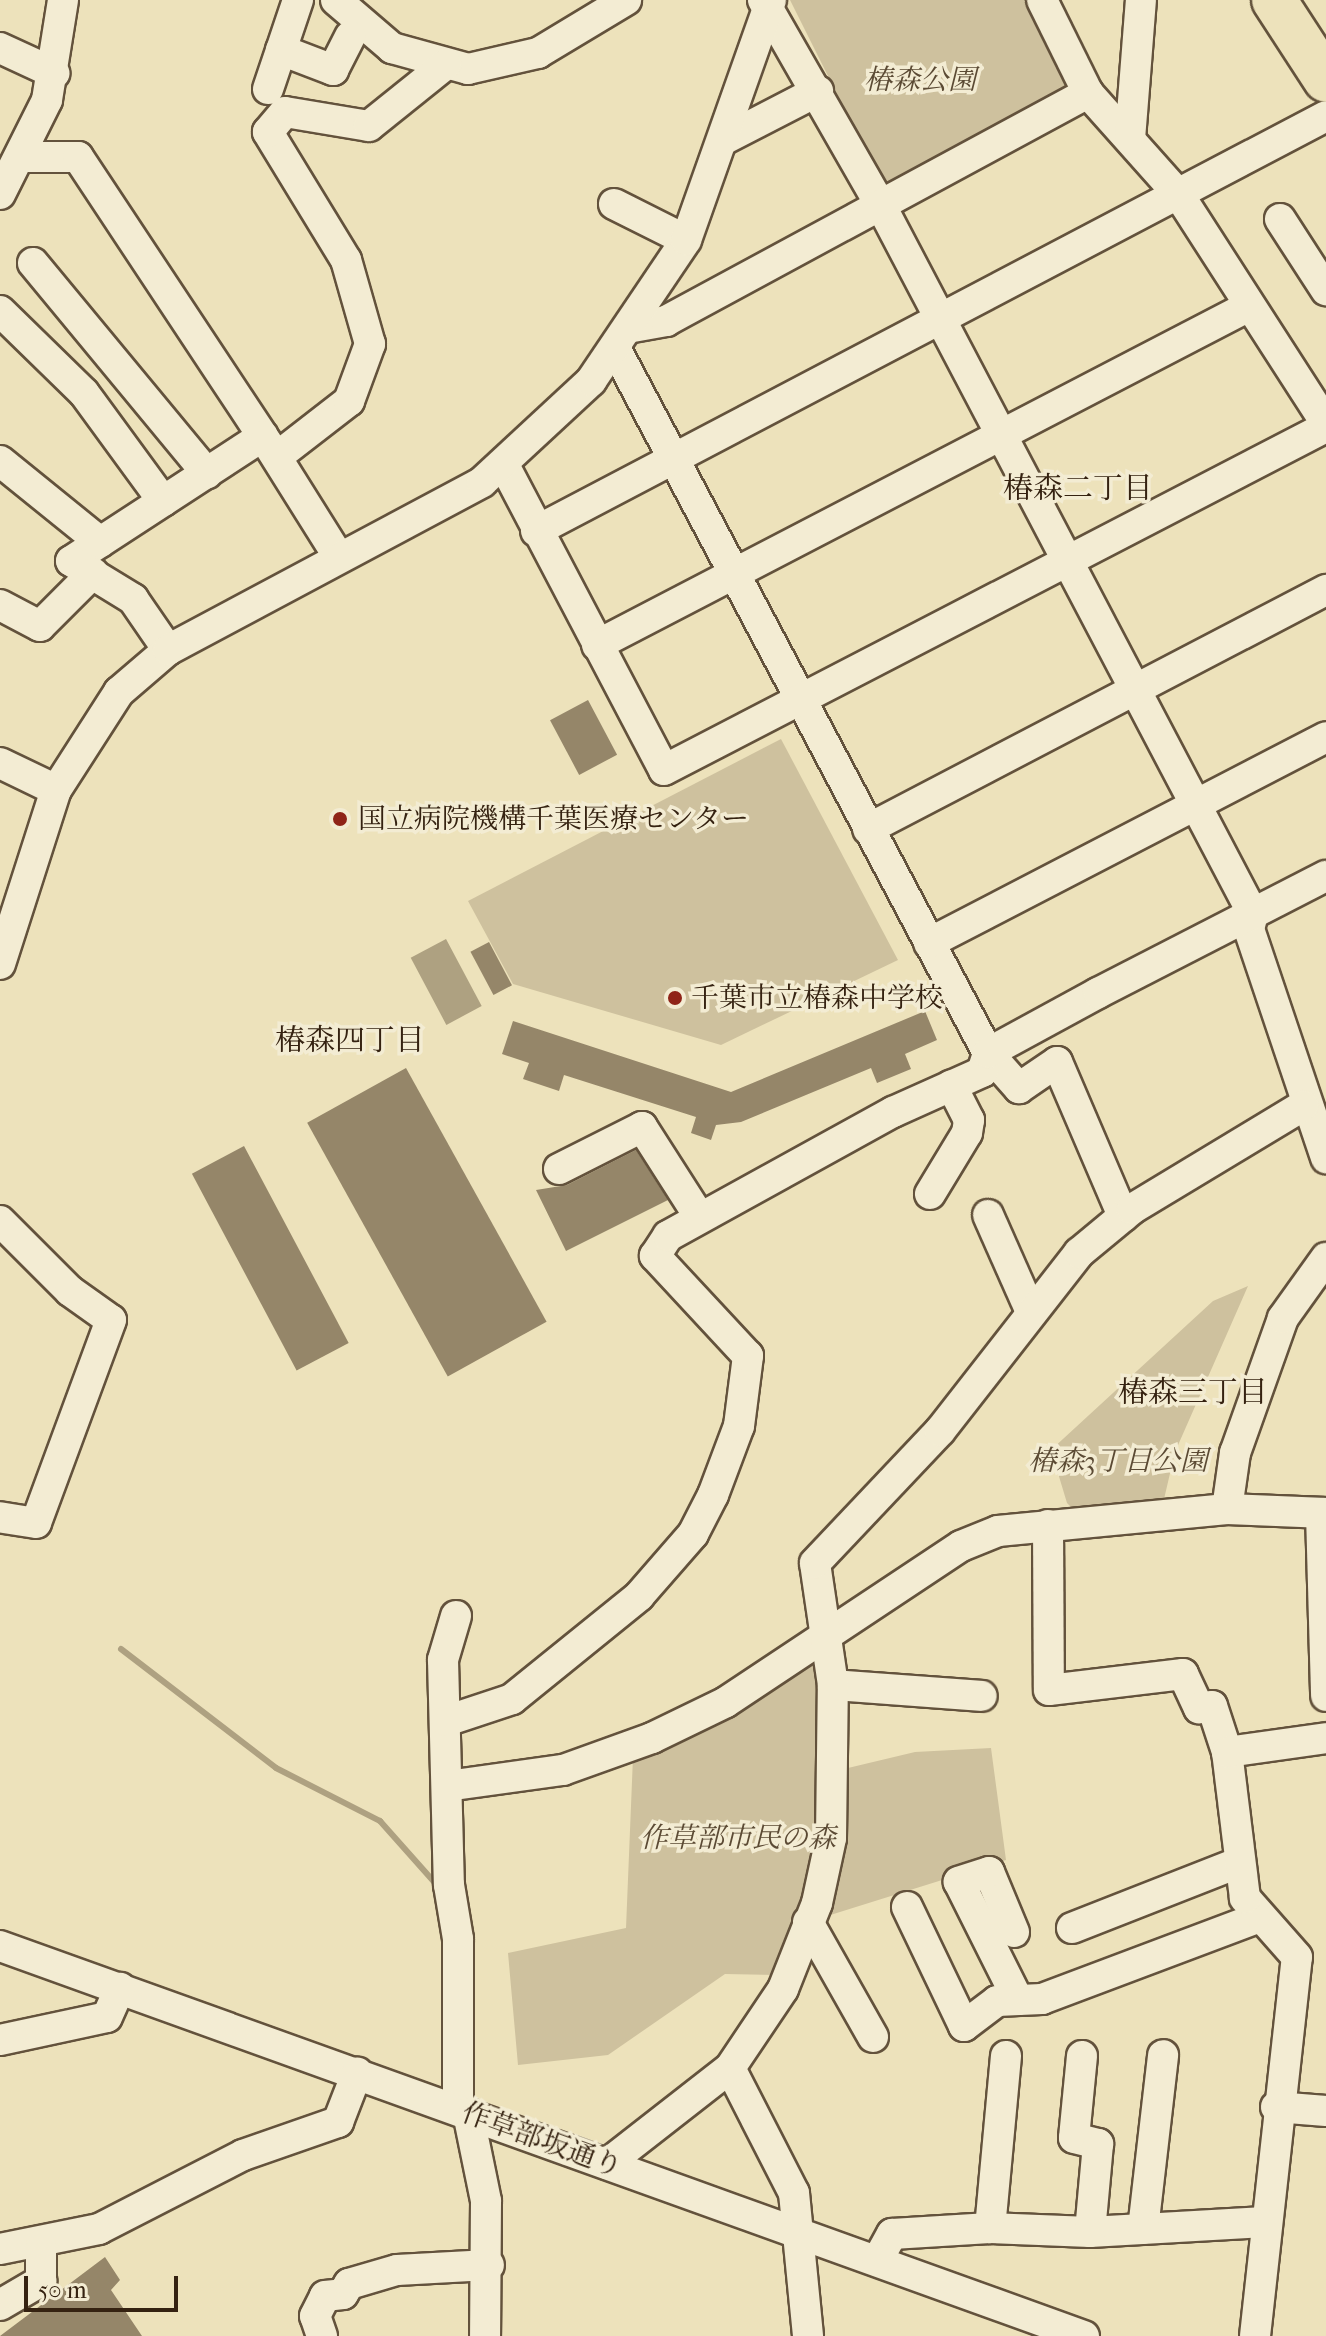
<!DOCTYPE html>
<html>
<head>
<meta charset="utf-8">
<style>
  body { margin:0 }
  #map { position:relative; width:1326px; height:2336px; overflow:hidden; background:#ede2bb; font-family:"IM FELL French Canon","Noto Serif JP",serif }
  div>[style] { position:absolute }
  .green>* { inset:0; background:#cec19e }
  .water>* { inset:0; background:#aea181; transform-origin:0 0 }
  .stream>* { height:6px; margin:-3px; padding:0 3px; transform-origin:3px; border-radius:3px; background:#aea181 }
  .building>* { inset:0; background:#958669; transform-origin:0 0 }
  .roads { filter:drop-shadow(2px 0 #63523c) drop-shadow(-2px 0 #63523c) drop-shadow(0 2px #63523c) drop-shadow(0 -2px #63523c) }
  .minor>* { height:30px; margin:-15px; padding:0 15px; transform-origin:15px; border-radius:15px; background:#f3ecd3 }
  .highway>* { height:44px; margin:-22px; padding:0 22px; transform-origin:22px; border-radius:22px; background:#ede2bb }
  .dots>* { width:22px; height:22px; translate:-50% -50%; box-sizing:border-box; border:4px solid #f3ecd3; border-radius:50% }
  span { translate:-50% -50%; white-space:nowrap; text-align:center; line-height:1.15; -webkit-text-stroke:7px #f3ecd3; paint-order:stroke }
  .park-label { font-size:28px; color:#5b4a34; font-style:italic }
  .poi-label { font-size:28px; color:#352211 }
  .left { translate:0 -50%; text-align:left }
  .street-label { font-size:28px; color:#352211 }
  .neighbourhood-label { font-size:30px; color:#352211 }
  .scale { position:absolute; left:24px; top:2276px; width:154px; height:36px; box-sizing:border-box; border:4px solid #352211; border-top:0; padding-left:10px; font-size:24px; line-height:28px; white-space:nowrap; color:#352211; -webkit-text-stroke:6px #f3ecd3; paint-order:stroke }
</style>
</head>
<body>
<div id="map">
  <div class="green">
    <div style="clip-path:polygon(790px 0,1035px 0,1074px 73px,1069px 94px,893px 185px,880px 180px)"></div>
    <div style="clip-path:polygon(781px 739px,898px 960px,721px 1045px,513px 984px,468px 901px)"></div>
    <div style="clip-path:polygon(1248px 1286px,1175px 1452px,1161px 1512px,1082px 1518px,1067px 1503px,1051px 1450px,1213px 1301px)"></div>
    <div style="clip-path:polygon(820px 1644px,827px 1773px,915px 1752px,991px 1748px,1006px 1860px,808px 1922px,784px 1975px,725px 1974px,608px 2055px,518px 2065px,508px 1953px,626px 1928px,633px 1757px)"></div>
  </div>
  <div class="water">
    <div style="left:446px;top:939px;width:76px;height:40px;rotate:62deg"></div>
  </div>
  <div class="stream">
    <div style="left:121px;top:1649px;width:195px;rotate:37.5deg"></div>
    <div style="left:276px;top:1768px;width:117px;rotate:27deg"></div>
    <div style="left:380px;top:1821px;width:84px;rotate:48.4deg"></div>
  </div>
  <div class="building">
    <div style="left:588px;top:700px;width:62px;height:43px;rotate:62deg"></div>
    <div style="left:489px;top:942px;width:49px;height:21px;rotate:62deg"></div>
    <div style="clip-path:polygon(925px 1011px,937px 1040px,905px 1054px,911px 1069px,877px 1083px,871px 1068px,741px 1122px,716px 1125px,711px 1140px,691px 1133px,696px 1117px,564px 1075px,559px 1091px,523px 1079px,529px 1063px,502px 1054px,513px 1021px,731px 1092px)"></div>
    <div style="left:406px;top:1068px;width:290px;height:113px;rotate:61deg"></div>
    <div style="left:244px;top:1146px;width:223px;height:59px;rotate:62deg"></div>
    <div style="clip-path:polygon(636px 1150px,668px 1200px,566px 1251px,536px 1190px,567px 1185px)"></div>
    <div style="clip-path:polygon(105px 2257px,120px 2280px,111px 2290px,142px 2336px,0 2336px)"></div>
  </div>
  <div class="roads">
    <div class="minor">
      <div style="left:336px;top:0;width:74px;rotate:40.6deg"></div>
      <div style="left:392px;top:48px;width:79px;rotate:15.4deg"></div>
      <div style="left:468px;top:69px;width:72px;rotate:-12.9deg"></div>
      <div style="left:538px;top:53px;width:103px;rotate:-31.1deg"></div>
      <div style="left:763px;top:0;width:235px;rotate:60.2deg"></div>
      <div style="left:880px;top:204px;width:802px;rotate:62.28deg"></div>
      <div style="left:1253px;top:914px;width:16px;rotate:105deg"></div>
      <div style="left:1249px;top:929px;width:242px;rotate:71.4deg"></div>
      <div style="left:1042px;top:0;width:104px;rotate:63.7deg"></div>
      <div style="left:1088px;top:93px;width:137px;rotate:48.3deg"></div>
      <div style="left:1179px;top:195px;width:271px;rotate:57.2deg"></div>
      <div style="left:0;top:48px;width:60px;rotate:24.8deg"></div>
      <div style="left:281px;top:50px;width:56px;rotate:21deg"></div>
      <div style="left:333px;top:70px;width:38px;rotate:-63deg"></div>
      <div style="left:268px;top:89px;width:94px;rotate:-71.4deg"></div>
      <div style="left:1130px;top:139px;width:139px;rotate:-85.5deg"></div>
      <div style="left:723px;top:140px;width:107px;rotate:-27.3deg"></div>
      <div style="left:22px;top:157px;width:56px"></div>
      <div style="left:78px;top:157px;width:335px;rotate:56.5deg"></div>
      <div style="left:263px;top:436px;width:229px;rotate:146.9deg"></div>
      <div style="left:71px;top:561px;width:73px;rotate:31.5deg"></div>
      <div style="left:133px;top:599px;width:62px;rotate:55.5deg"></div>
      <div style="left:0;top:194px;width:105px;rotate:-63.4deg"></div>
      <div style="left:47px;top:100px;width:101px;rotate:-80.9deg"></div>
      <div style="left:614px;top:204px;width:80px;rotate:26.6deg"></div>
      <div style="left:1280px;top:219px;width:85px;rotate:57.1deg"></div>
      <div style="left:33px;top:263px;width:273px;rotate:50.4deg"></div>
      <div style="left:0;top:311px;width:117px;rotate:44.3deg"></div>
      <div style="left:84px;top:393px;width:134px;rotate:53.8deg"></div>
      <div style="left:633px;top:327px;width:34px;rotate:-10deg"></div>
      <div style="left:666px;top:321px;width:480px;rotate:-28.4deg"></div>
      <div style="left:616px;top:350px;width:795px;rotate:62.11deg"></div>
      <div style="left:988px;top:1053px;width:47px;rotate:48.5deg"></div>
      <div style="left:1019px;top:1088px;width:46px;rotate:-34.4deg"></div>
      <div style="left:1057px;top:1062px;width:168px;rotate:66.8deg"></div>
      <div style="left:266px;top:441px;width:136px;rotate:57.9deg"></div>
      <div style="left:278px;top:456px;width:90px;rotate:-37.8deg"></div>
      <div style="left:349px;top:401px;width:61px;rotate:-69.8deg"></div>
      <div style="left:370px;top:344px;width:87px;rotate:-105.9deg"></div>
      <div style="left:346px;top:260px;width:150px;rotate:-121.4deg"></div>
      <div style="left:268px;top:132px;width:26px;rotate:-50deg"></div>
      <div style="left:285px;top:112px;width:85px;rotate:9.5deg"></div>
      <div style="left:369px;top:126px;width:99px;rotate:-38.8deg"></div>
      <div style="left:0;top:461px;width:129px;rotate:39deg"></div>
      <div style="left:505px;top:467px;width:342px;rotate:62.3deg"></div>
      <div style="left:664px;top:770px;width:746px;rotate:-27.39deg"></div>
      <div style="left:536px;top:531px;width:892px;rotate:-27.71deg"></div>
      <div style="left:0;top:605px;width:45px;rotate:27.7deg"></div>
      <div style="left:40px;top:626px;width:75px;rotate:-45deg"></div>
      <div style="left:597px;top:645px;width:735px;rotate:-27.47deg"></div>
      <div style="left:0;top:763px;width:62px;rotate:25.7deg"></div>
      <div style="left:868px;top:829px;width:517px;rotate:-27.56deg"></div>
      <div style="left:929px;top:943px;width:447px;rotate:-27.4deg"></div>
      <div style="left:0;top:964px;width:183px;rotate:-72.2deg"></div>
      <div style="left:56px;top:790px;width:117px;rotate:-57.3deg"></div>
      <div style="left:119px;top:692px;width:65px;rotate:-40.6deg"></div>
      <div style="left:168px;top:650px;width:356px;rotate:-28.1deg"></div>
      <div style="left:482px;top:482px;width:149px;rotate:-42.8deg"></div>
      <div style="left:591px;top:381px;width:170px;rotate:-56deg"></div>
      <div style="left:686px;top:240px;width:255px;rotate:-70.5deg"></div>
      <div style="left:559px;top:1169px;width:93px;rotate:-26.8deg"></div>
      <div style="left:642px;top:1127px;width:106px;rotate:57.4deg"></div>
      <div style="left:930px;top:1194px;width:71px;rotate:-58.8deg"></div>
      <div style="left:967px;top:1133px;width:13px;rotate:-81deg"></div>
      <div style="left:969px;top:1120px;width:39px;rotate:-117deg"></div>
      <div style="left:988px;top:1215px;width:104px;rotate:66.1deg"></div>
      <div style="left:0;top:1221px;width:99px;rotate:45deg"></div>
      <div style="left:70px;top:1291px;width:50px;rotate:35.3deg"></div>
      <div style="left:111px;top:1320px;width:216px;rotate:110.3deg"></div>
      <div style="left:36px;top:1523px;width:36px;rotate:-171deg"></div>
      <div style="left:1227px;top:1509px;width:57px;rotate:-81.9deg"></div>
      <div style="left:1235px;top:1453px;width:143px;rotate:-70.4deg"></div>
      <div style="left:1283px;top:1318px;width:74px;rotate:-54.4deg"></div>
      <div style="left:1321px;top:1513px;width:183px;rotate:88.4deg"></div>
      <div style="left:1048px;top:1525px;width:165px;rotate:89.7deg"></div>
      <div style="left:1049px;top:1690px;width:135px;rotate:-6.8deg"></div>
      <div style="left:1183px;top:1674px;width:38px;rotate:65deg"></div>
      <div style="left:1199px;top:1708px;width:13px;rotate:-9deg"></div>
      <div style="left:1212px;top:1706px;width:48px;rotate:71.9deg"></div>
      <div style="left:456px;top:1616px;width:46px;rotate:106.5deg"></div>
      <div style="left:443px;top:1660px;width:225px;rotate:88.5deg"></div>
      <div style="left:449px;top:1885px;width:55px;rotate:80.5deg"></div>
      <div style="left:458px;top:1939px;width:170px;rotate:90deg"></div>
      <div style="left:833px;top:1685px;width:149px;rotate:4.2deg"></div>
      <div style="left:446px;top:1721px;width:70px;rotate:-18.4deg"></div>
      <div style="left:512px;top:1699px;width:164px;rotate:-39deg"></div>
      <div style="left:639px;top:1596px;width:82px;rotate:-48.9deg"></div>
      <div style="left:693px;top:1534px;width:44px;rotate:-62.9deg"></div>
      <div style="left:713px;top:1495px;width:74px;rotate:-69.4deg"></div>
      <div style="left:739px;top:1426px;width:71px;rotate:-82.7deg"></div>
      <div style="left:748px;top:1356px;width:137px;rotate:-132.9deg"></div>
      <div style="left:655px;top:1256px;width:24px;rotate:-57deg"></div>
      <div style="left:668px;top:1236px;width:257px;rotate:-28.9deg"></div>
      <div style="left:893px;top:1112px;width:98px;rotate:-24.2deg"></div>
      <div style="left:982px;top:1072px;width:20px;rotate:-72deg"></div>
      <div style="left:988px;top:1053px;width:125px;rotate:-28.6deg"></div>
      <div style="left:1098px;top:993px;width:256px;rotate:-27.2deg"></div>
      <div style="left:447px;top:1786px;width:117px;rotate:-7.9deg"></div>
      <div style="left:563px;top:1770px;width:95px;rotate:-19.8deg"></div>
      <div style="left:652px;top:1738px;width:82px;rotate:-25.9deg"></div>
      <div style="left:726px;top:1702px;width:282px;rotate:-33.6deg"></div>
      <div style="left:961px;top:1546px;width:40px;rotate:-22deg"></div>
      <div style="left:998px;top:1531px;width:230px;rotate:-5.5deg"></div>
      <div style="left:1227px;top:1509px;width:99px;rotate:2.3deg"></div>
      <div style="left:907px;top:1907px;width:132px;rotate:64.4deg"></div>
      <div style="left:964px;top:2026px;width:41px;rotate:-37.1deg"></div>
      <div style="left:997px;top:2001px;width:45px;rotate:-2.5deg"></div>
      <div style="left:1042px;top:1999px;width:230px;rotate:-20.6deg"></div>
      <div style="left:808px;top:1922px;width:132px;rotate:60.5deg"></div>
      <div style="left:1072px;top:1928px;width:180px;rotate:-21.4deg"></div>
      <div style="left:1014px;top:1932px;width:65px;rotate:-112.6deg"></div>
      <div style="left:989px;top:1872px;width:32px;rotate:162deg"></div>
      <div style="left:959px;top:1882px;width:132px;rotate:63.4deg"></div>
      <div style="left:0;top:1946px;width:1152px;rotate:19.79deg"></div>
      <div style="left:0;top:2040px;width:109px;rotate:-12.1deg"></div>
      <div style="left:107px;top:2017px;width:32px;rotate:-66deg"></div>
      <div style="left:1006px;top:2056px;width:173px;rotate:95.3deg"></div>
      <div style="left:990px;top:2228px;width:100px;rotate:2.3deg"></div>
      <div style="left:1090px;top:2232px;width:175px;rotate:-3.3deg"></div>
      <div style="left:1082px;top:2056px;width:82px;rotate:95.6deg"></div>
      <div style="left:1074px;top:2138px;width:25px;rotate:14deg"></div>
      <div style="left:1098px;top:2144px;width:88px;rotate:95.2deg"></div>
      <div style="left:730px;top:2068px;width:140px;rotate:62.9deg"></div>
      <div style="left:794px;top:2193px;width:144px;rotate:84.4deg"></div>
      <div style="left:1276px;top:2107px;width:50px;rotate:4.6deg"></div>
      <div style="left:468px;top:2113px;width:90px;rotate:78.4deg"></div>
      <div style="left:486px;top:2201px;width:135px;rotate:90.4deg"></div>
      <div style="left:607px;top:2164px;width:156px;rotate:-38deg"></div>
      <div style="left:730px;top:2068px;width:95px;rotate:-56.1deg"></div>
      <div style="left:783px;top:1989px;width:92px;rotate:-68.4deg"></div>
      <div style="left:817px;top:1903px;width:66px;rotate:-77.8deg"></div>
      <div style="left:831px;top:1838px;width:153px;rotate:-89.3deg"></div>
      <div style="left:833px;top:1685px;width:123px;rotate:-98.4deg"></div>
      <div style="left:815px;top:1563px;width:182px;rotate:-46.6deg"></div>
      <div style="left:940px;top:1431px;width:226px;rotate:-52deg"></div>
      <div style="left:1079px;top:1253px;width:69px;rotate:-39.7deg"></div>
      <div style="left:1132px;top:1209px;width:200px;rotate:-31.1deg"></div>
      <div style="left:1143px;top:2229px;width:175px;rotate:-83.4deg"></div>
      <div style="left:0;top:2249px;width:101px;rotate:-11.4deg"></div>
      <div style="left:99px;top:2229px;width:162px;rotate:-27.2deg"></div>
      <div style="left:243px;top:2155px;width:101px;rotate:-19.2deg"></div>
      <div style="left:338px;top:2122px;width:53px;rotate:-68.8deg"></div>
      <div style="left:877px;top:2261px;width:31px;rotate:-61deg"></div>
      <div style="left:892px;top:2234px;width:98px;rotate:-3.5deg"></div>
      <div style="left:0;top:2305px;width:48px;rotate:-30.3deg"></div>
      <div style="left:41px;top:2281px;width:36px;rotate:-90deg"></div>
      <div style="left:322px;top:2336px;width:21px;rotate:-109deg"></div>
      <div style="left:315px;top:2316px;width:22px;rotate:-63deg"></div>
      <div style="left:325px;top:2296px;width:18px;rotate:-6deg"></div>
      <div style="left:343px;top:2294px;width:12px;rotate:-59deg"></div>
      <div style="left:349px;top:2284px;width:50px;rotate:-16.3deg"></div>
      <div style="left:397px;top:2270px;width:92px;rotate:-3.1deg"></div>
      <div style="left:1255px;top:2336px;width:381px;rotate:-83.7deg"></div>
      <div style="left:1297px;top:1957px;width:79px;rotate:-131.4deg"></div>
      <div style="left:1245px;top:1898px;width:147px;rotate:-97deg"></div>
      <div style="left:1227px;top:1752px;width:100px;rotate:-8deg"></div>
    </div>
    <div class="highway">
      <div style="left:1274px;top:0;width:95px;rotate:57deg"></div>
    </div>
  </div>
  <div class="dots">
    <div style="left:340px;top:819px;background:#8f2418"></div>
    <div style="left:675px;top:998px;background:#8f2418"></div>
  </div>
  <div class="park-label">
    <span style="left:920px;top:80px">椿森公園</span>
    <span style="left:1118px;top:1461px">椿森3丁目公園</span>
    <span style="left:738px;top:1838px">作草部市民の森</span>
  </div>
  <div class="poi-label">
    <span class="left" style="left:358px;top:819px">国立病院機構千葉医療センター</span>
    <span class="left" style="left:691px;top:998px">千葉市立椿森中学校</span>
  </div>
  <div class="street-label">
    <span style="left:542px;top:2140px;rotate:20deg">作草部坂通り</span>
  </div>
  <div class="neighbourhood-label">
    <span style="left:1078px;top:489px">椿森二丁目</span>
    <span style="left:350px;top:1041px">椿森四丁目</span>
    <span style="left:1193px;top:1393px">椿森三丁目</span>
  </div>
  <div class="scale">50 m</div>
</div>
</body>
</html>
